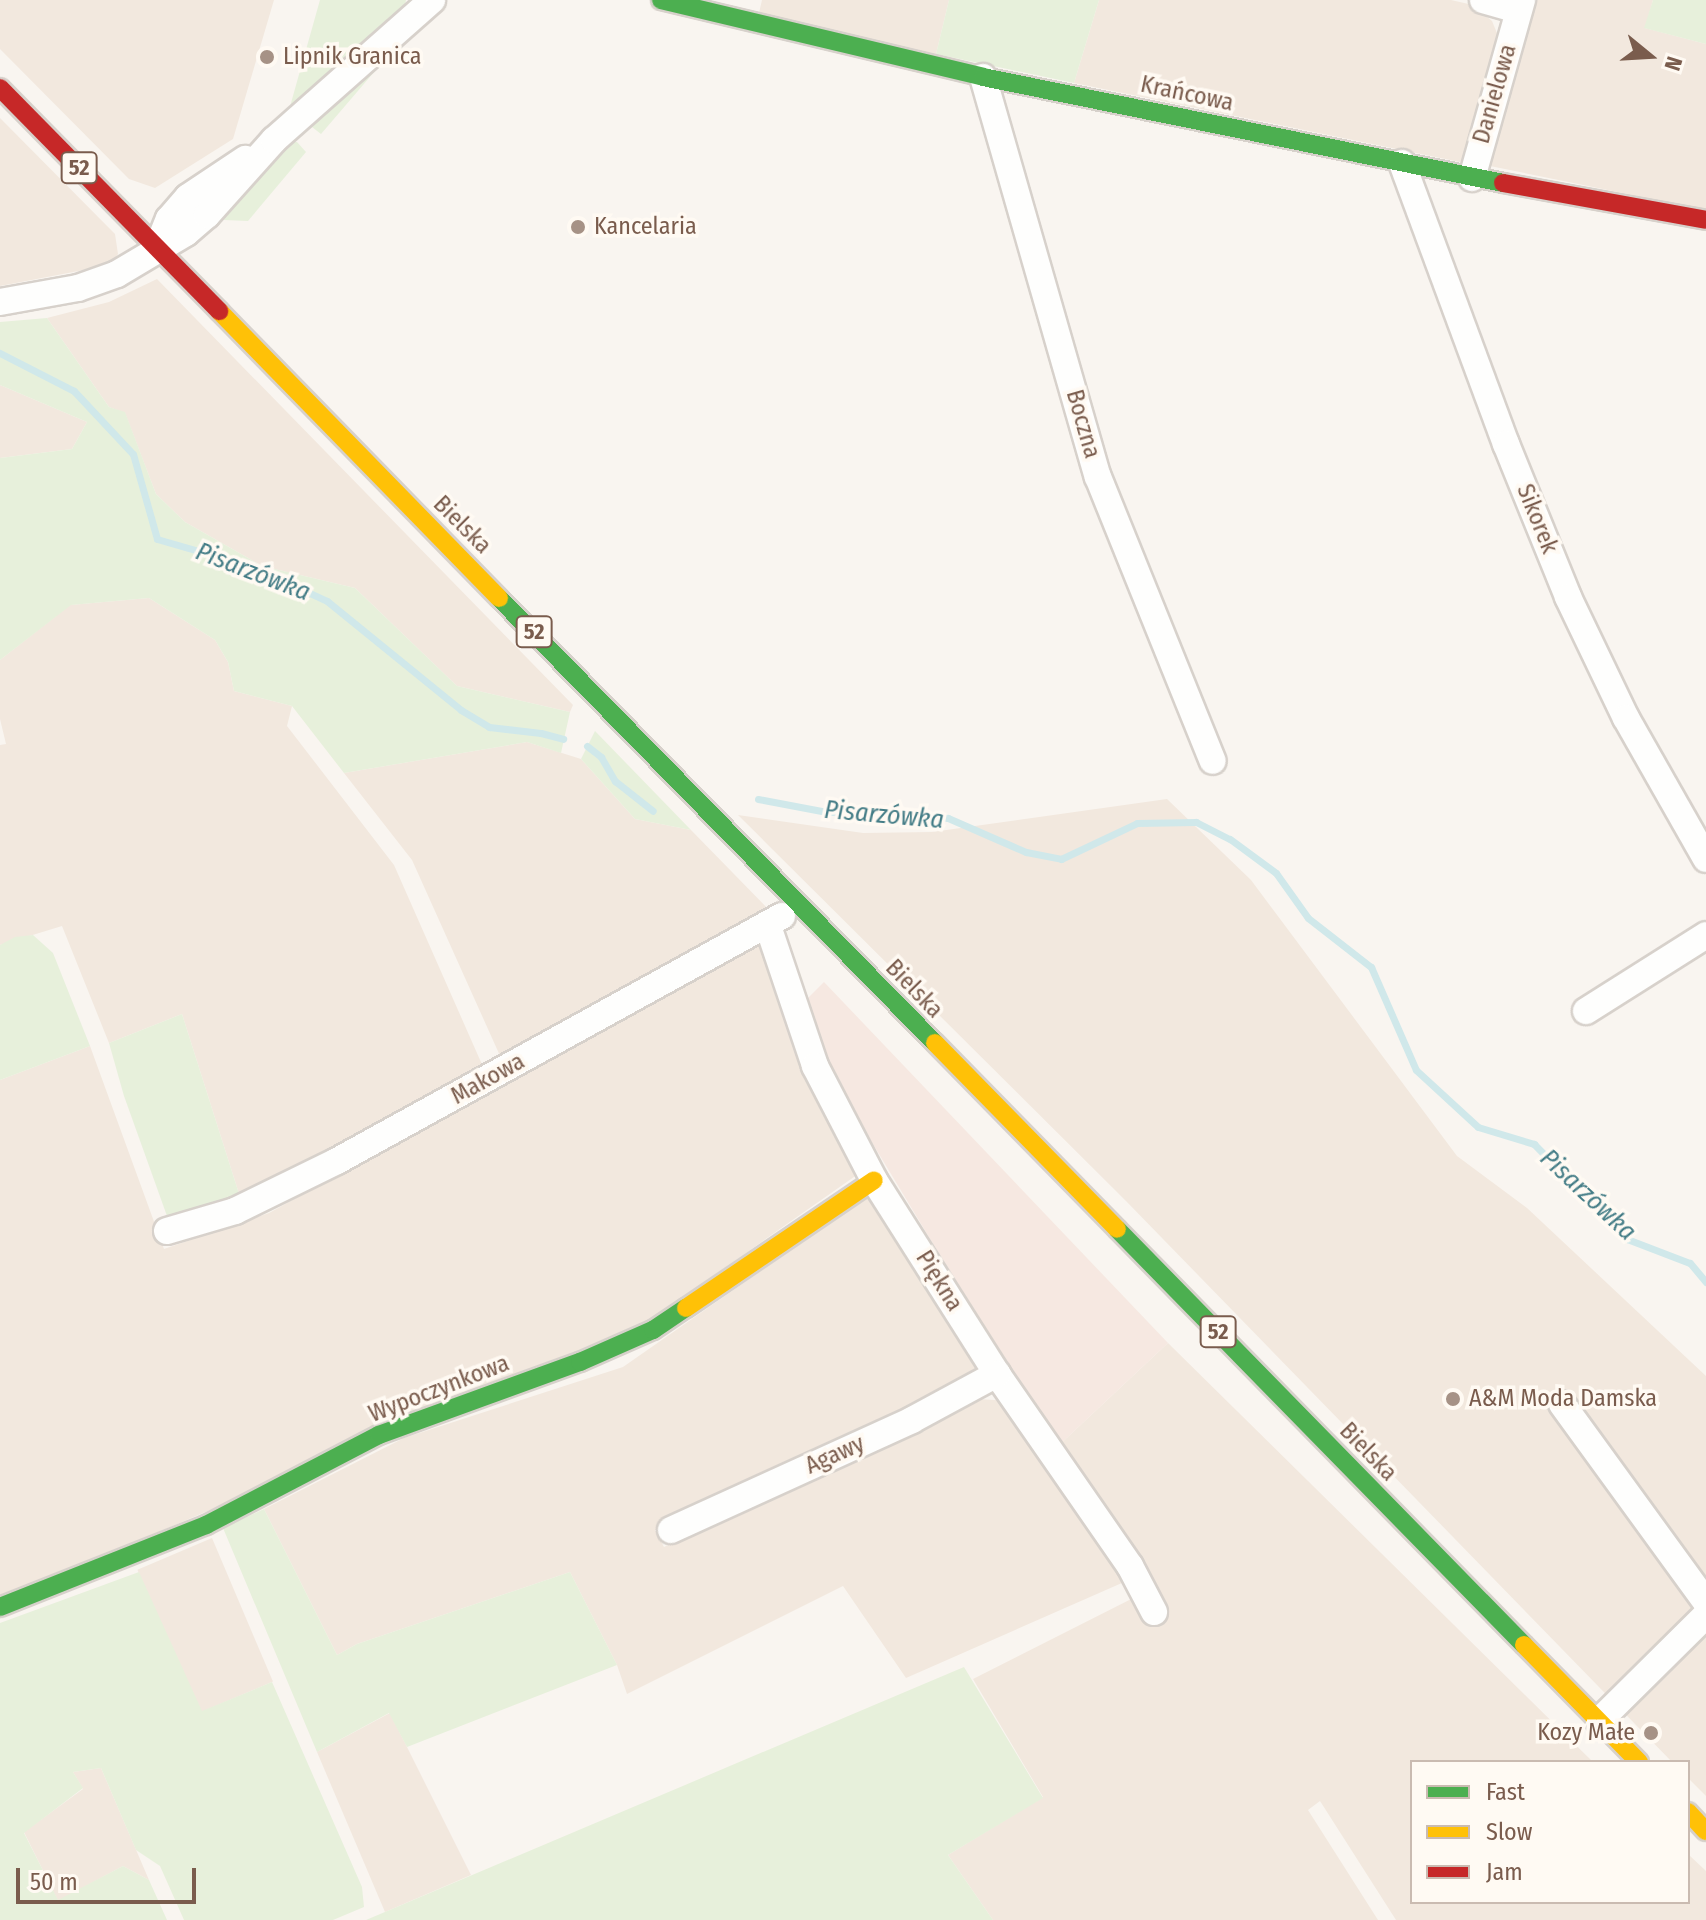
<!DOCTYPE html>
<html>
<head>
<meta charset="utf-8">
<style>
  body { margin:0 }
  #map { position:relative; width:1706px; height:1920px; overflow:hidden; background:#f9f5f0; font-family:"Fira Sans Condensed",sans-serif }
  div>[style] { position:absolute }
  .residential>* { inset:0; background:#f2e8de; transform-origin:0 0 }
  .commercial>* { inset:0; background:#f6e8e1 }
  .green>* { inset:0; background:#e7f0db }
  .stream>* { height:7px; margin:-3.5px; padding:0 3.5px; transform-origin:3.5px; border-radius:3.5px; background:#d0e8ea }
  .roads { filter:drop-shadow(2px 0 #d7d1cb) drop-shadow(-2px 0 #d7d1cb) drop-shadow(0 2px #d7d1cb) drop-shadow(0 -2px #d7d1cb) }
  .street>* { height:26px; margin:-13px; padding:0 13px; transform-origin:13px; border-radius:13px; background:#fefefd }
  .fast>* { height:18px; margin:-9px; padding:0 9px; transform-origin:9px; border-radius:9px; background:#4caf50 }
  .slow>* { height:18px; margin:-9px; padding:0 9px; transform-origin:9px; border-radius:9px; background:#ffc107 }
  .jam>* { height:18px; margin:-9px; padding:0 9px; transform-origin:9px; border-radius:9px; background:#c62828 }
  .dots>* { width:22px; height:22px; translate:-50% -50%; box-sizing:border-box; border:4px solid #fffaf3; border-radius:50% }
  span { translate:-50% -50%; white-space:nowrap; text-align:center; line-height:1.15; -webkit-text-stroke:7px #fffaf3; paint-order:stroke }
  .shield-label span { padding:2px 6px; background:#fffaf3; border:2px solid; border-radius:6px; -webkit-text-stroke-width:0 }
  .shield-label { font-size:22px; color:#7a5c4d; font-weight:700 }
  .poi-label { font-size:24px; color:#7a5c4d }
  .left { translate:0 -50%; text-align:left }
  .right { translate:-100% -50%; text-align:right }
  .street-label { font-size:24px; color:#7a5c4d }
  .water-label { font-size:26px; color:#437c86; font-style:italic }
  .legend { position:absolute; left:1410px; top:1760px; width:280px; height:144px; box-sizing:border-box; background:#fffaf3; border:2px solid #cabbb1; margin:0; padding:10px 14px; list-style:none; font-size:24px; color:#7a5c4d }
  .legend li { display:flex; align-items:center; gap:16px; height:40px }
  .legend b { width:40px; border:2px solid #cabbb1 }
  .north { position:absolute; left:1610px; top:16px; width:80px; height:80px; -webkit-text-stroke:6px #fffaf3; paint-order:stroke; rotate:108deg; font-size:22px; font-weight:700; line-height:32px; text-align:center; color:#7a5c4d }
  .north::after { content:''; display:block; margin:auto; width:28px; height:36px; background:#7a5c4d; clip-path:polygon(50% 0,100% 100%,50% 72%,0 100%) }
  .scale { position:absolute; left:16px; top:1868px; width:180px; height:36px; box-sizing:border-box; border:4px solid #7a5c4d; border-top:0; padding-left:10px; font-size:24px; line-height:28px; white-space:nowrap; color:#7a5c4d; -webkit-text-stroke:6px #fffaf3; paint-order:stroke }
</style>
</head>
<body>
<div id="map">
  <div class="residential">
    <div style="clip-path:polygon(0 0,274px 0,233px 139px,155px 188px,129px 179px,0 49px)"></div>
    <div style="clip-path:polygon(762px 0,949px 0,936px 54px,759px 13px)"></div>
    <div style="clip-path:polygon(1099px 0,1451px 0,1473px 5px,1492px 21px,1499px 38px,1469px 155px,1460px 162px,1074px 83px)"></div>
    <div style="clip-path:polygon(1533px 0,1653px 0,1645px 28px,1706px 44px,1706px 210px,1490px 166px,1489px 159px)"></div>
    <div style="clip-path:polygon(0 118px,115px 234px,118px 254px,110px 265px,0 286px)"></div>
    <div style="clip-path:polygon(157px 279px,573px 705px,570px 712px,457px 686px,355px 588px,262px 566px,185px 522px,156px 494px,125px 413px,109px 407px,47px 318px,109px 302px)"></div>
    <div style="clip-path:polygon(0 385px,87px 422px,72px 449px,0 458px)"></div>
    <div style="clip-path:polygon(149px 598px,215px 640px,228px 662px,234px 691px,292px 706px,287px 726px,394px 865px,484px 1069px,241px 1200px,182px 1014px,109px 1043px,62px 926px,0 945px,0 745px,6px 744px,0 719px,0 660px,70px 605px)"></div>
    <div style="clip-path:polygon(527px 742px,581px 759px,635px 819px,691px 830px,772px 913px,501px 1058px,412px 860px,344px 773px)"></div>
    <div style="clip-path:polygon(1167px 799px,1251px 880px,1457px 1156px,1527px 1208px,1706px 1376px,1706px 1796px,1688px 1778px,1688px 1762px,1672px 1762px,1126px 1201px,738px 815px,863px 833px,932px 832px)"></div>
    <div style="clip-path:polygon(767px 939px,861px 1172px,646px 1323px,0 1600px,0 1080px,90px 1046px,164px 1249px,269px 1213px)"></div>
    <div style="clip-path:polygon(867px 1197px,884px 1204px,984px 1371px,920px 1408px,655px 1530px,664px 1547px,978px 1399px,1010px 1401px,1131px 1579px,906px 1678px,843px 1586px,627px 1694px,617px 1665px,570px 1572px,357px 1644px,337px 1655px,264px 1509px,404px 1438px,623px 1367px)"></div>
    <div style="clip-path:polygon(1168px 1343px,1593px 1762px,1412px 1762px,1412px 1902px,1688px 1902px,1688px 1854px,1706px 1871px,1706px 1920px,1396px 1920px,1320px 1801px,1308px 1810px,1378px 1920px,993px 1920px,948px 1855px,1043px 1797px,973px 1679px,1155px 1587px,1056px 1448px)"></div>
    <div style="left:212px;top:1538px;width:156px;height:81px;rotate:67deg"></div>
    <div style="clip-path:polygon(390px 1713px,471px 1875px,385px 1912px,317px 1752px)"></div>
    <div style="clip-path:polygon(101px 1768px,149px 1880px,123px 1866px,58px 1901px,24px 1832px,83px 1789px,73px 1772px)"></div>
  </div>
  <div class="commercial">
    <div style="clip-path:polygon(824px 982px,1168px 1343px,1056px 1448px,835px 1081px,806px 1000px)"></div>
  </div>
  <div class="green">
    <div style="clip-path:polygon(320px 0,406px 0,404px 11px,289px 110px)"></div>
    <div style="clip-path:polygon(949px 0,1099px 0,1074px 83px,936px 54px)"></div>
    <div style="clip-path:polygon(1653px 0,1706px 0,1706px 44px,1644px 28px)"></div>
    <div style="clip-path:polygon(370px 71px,375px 71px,321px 134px,312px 127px,312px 122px)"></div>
    <div style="clip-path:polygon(289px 142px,297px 142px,306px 152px,248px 221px,224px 220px,220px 216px)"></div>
    <div style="clip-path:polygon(47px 318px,109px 407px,125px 412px,156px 494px,185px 522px,262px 566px,355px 588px,457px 686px,570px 712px,561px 753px,527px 742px,344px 773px,292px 706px,234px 691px,228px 662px,215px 640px,149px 598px,71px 605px,0 660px,0 458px,72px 449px,87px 422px,0 385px,0 322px)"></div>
    <div style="clip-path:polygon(595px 731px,691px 830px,635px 819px,581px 759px)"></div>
    <div style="clip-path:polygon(33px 935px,53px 953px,90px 1046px,0 1080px,0 945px,15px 937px)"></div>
    <div style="clip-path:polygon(182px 1014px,241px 1200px,185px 1217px,167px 1216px,124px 1096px,109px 1043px)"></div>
    <div style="clip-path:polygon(264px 1509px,337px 1655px,357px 1644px,570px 1572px,617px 1665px,407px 1747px,389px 1713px,317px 1752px,223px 1528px)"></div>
    <div style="clip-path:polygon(139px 1572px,202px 1711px,272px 1682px,362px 1887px,364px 1907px,333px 1920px,184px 1920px,160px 1866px,136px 1850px,101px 1768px,73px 1772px,83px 1788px,24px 1833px,58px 1900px,123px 1866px,149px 1880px,167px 1920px,0 1920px,0 1623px)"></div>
    <div style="clip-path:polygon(964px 1667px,1043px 1798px,948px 1855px,993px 1920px,366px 1920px)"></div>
  </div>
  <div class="stream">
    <div style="left:0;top:353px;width:83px;rotate:27.2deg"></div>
    <div style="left:74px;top:391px;width:86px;rotate:46.9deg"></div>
    <div style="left:133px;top:454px;width:88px;rotate:74.2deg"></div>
    <div style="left:157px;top:539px;width:98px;rotate:16deg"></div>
    <div style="left:251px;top:566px;width:84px;rotate:24.7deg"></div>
    <div style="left:327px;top:601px;width:173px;rotate:39.1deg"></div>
    <div style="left:461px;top:710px;width:33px;rotate:31deg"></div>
    <div style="left:489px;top:727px;width:52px;rotate:6.6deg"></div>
    <div style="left:541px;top:733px;width:23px;rotate:15deg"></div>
    <div style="left:587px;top:746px;width:18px;rotate:38deg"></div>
    <div style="left:601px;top:757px;width:28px;rotate:60deg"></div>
    <div style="left:615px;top:781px;width:48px;rotate:38.3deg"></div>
    <div style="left:758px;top:799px;width:70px;rotate:10.7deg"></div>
    <div style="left:827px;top:812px;width:53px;rotate:-1.1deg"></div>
    <div style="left:880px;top:811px;width:68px;rotate:5.9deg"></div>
    <div style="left:948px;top:818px;width:85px;rotate:23.6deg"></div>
    <div style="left:1026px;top:852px;width:36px;rotate:11deg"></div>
    <div style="left:1061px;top:859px;width:84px;rotate:-25.3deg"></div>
    <div style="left:1137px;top:823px;width:59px;rotate:-1deg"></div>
    <div style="left:1196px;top:822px;width:38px;rotate:27deg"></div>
    <div style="left:1230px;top:839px;width:57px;rotate:36.5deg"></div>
    <div style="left:1276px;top:873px;width:55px;rotate:54.6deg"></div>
    <div style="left:1308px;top:918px;width:80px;rotate:37.9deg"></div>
    <div style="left:1371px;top:967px;width:112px;rotate:66.4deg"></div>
    <div style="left:1416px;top:1070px;width:84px;rotate:42.6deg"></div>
    <div style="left:1478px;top:1127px;width:59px;rotate:16.9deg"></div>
    <div style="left:1534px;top:1144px;width:133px;rotate:45.6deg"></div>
    <div style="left:1627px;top:1239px;width:67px;rotate:20.9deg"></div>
    <div style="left:1690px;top:1263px;width:25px;rotate:50deg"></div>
  </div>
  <div class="roads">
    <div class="street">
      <div style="left:1483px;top:0;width:37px;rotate:16deg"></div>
      <div style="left:983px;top:77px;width:416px;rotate:74deg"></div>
      <div style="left:1098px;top:477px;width:306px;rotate:68deg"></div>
      <div style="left:1402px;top:163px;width:300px;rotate:69.7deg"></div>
      <div style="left:1506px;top:444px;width:165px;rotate:67.9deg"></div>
      <div style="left:1568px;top:597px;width:134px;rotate:64.4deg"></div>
      <div style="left:1626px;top:718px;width:162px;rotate:60.4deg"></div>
      <div style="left:1472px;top:178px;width:185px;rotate:-74.3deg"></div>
      <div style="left:157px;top:248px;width:31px;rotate:-68deg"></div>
      <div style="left:169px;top:219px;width:29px;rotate:-49deg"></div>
      <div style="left:188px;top:197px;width:69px;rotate:-33.7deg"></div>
      <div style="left:0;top:302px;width:79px;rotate:-10.2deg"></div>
      <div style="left:78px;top:288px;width:41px;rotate:-19.7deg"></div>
      <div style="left:117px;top:274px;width:80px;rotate:-30.7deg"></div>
      <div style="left:186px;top:233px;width:28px;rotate:-41deg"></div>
      <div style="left:207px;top:215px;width:101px;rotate:-48.2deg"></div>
      <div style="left:274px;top:140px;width:211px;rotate:-41.5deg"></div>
      <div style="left:768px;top:926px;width:148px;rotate:71.4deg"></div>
      <div style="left:815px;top:1066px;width:128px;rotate:62.6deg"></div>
      <div style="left:874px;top:1180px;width:230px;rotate:57.6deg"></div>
      <div style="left:997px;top:1374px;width:234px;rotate:55.3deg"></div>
      <div style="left:1130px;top:1566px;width:52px;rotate:62.4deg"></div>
      <div style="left:1586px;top:1011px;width:142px;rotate:-32.3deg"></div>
      <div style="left:167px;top:1231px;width:71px;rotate:-16.4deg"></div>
      <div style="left:235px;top:1211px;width:114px;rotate:-26.1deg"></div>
      <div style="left:337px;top:1161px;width:508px;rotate:-28.84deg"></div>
      <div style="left:1562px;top:1404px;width:245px;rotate:54deg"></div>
      <div style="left:671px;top:1530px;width:265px;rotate:-24.5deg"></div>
      <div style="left:912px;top:1420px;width:97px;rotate:-28.4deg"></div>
      <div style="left:1599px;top:1721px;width:151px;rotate:-44.7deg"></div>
    </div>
    <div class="fast">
      <div style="left:661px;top:0;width:331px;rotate:13.4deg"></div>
      <div style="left:983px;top:77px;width:531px;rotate:11.52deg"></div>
      <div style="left:499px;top:598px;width:623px;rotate:45.59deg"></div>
      <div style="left:1117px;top:1229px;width:582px;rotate:45.63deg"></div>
      <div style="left:0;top:1607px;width:222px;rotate:-21.7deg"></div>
      <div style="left:206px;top:1525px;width:195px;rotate:-27.5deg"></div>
      <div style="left:379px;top:1435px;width:214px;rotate:-20deg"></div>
      <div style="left:580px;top:1362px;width:80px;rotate:-23.7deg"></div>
      <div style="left:653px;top:1330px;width:40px;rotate:-34deg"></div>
    </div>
    <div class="slow">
      <div style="left:219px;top:311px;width:401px;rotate:45.7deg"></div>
      <div style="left:935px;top:1043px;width:260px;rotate:45.6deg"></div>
      <div style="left:686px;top:1308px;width:227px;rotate:-34.2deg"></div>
      <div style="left:1524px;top:1645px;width:164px;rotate:45.5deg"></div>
      <div style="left:1688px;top:1812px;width:26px;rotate:47deg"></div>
    </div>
    <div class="jam">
      <div style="left:0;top:88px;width:313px;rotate:45.5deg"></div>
      <div style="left:1503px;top:183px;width:206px;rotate:10.3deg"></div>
    </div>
  </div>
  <div class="dots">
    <div style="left:267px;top:57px;background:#a69286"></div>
    <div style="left:578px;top:227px;background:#a69286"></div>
    <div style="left:1453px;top:1399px;background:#a69286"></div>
    <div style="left:1651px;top:1733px;background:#a69286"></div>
  </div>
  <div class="shield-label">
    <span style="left:79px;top:168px">52</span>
    <span style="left:534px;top:632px">52</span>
    <span style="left:1218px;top:1332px">52</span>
  </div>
  <div class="poi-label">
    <span class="left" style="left:283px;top:57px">Lipnik Granica</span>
    <span class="left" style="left:594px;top:227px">Kancelaria</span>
    <span class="left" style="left:1469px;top:1399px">A&amp;M Moda Damska</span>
    <span class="right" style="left:1635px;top:1733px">Kozy Małe</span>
  </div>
  <div class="street-label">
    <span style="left:1187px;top:94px;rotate:12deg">Krańcowa</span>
    <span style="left:1495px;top:94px;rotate:-74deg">Danielowa</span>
    <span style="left:1083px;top:424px;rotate:74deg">Boczna</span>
    <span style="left:1537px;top:519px;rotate:68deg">Sikorek</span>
    <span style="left:462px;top:525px;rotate:45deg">Bielska</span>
    <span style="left:914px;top:989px;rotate:46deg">Bielska</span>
    <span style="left:488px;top:1079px;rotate:-29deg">Makowa</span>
    <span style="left:939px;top:1281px;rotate:58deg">Piękna</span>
    <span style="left:439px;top:1389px;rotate:-21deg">Wypoczynkowa</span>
    <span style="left:1368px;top:1452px;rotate:46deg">Bielska</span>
    <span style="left:835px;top:1455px;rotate:-24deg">Agawy</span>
  </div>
  <div class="water-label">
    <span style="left:253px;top:572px;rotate:21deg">Pisarzówka</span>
    <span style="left:884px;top:815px;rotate:5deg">Pisarzówka</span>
    <span style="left:1588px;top:1195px;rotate:43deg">Pisarzówka</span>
  </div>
  <ul class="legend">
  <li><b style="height:10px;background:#4caf50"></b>Fast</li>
  <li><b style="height:10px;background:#ffc107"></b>Slow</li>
  <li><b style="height:10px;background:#c62828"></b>Jam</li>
  </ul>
  <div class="north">N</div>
  <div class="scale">50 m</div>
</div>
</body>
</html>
